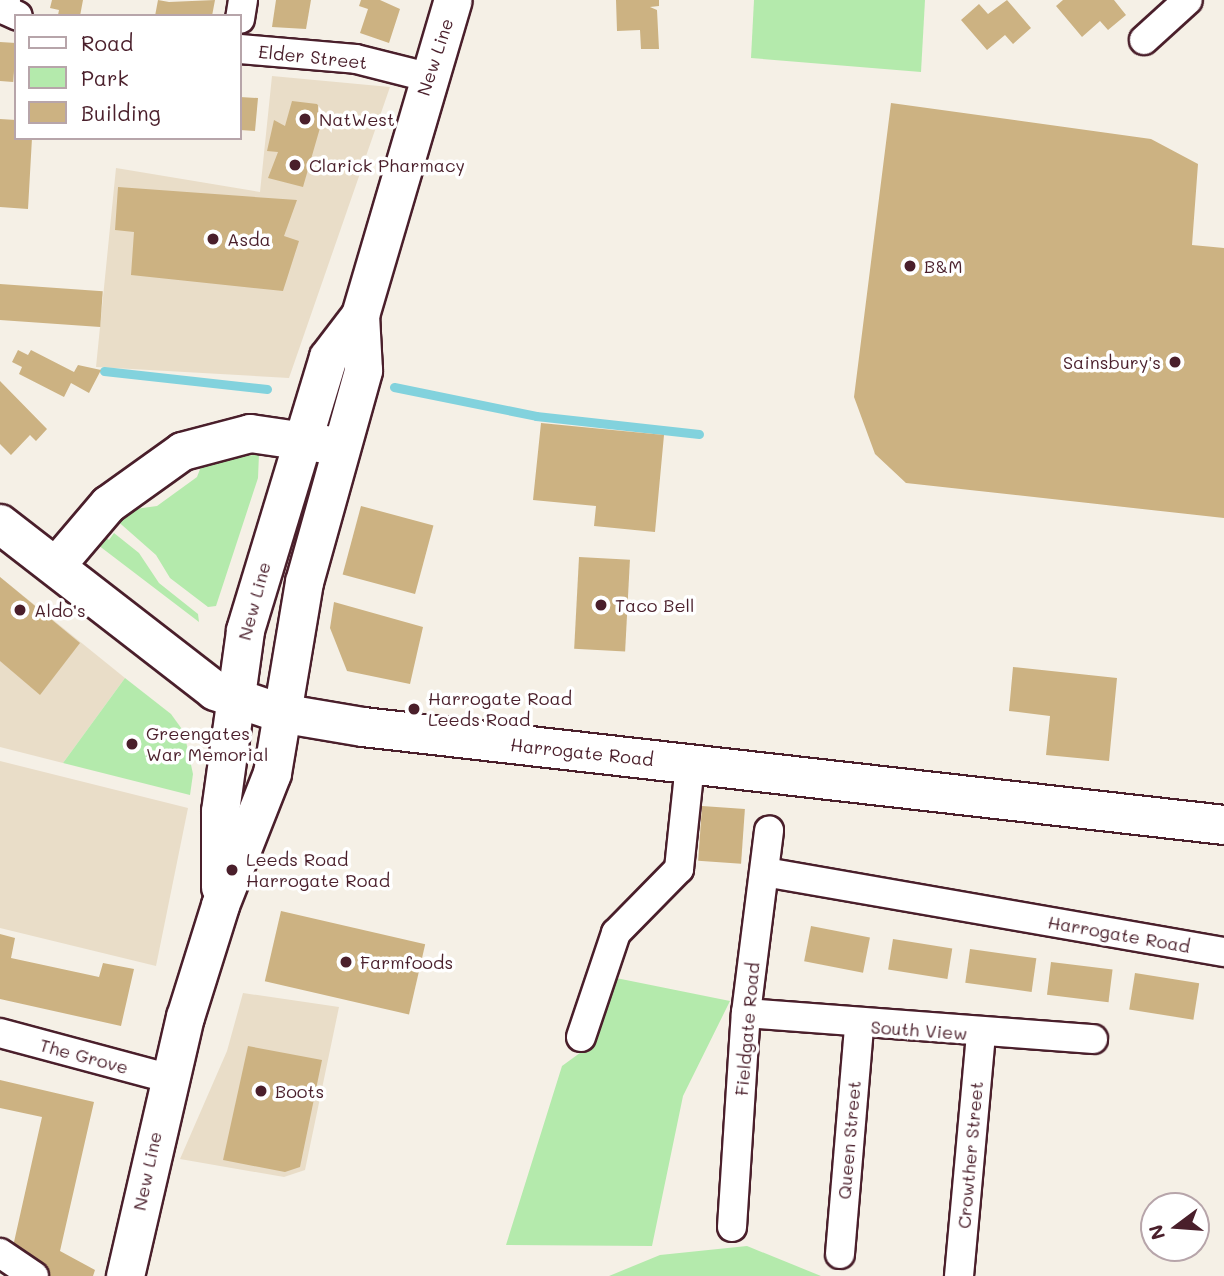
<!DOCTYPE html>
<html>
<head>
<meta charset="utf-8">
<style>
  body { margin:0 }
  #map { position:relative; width:1224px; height:1276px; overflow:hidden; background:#f5f0e6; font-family:Mali,sans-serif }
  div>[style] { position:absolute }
  .built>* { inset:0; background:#e9ddc8 }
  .green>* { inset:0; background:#b4eaac }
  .stream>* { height:9px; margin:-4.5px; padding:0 4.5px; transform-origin:4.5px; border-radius:4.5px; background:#82d2dd }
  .building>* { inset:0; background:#ccb282; transform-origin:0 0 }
  .roads { filter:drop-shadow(2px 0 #4a1f2b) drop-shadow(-2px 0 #4a1f2b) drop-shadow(0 2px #4a1f2b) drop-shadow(0 -2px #4a1f2b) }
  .minor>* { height:28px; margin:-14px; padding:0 14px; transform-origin:14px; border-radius:14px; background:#fff }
  .major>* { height:37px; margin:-18.5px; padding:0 18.5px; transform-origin:18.5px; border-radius:18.5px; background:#fff }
  .highway>* { height:38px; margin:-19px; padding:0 19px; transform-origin:19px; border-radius:19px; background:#fff }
  .dots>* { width:19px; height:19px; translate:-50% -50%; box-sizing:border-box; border:4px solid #fff; border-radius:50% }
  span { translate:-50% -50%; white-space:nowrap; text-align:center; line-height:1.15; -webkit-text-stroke:7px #fff; paint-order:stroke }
  .street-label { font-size:18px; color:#4a1f2b }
  .poi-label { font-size:18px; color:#4a1f2b }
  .left { translate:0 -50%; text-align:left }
  .right { translate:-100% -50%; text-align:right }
  .legend { position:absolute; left:14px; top:14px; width:228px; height:126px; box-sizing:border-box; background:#fff; border:2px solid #b7a5aa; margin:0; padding:9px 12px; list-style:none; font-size:21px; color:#4a1f2b }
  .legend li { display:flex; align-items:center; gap:14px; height:35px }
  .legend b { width:35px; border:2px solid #b7a5aa }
  .north { position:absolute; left:1140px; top:1192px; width:70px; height:70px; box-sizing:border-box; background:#fff; border:2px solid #b7a5aa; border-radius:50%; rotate:254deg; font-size:19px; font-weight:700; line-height:28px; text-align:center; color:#4a1f2b }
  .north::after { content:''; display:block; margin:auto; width:24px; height:32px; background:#4a1f2b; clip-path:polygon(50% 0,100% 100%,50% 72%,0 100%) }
</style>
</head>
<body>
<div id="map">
  <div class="built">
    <div style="clip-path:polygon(272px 76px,390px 87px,289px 378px,96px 367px,116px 168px,260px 192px)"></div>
    <div style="clip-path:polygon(0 577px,125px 678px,63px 763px,0 747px)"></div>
    <div style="clip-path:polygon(0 761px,188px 808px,156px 966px,0 928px)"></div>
    <div style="clip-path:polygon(243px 993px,339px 1007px,305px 1170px,284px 1177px,180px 1159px,227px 1051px)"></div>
  </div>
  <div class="green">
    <div style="clip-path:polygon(754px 0,925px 0,921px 72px,751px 58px)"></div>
    <div style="clip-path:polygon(259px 454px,258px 478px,216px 606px,208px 607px,170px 578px,156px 555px,114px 518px,121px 511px,157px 506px,197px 477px,202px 464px)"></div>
    <div style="clip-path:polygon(114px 533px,139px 553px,159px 583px,198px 614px,199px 622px,98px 545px,103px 535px,109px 540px)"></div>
    <div style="clip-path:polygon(125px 678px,171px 714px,184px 732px,193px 774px,190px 795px,63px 763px)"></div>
    <div style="clip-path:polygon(616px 978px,730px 1001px,683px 1096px,652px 1246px,506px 1245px,562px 1066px,595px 1042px)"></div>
    <div style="clip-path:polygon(747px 1246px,821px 1276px,609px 1276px,660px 1255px)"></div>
  </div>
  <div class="stream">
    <div style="left:104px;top:371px;width:164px;rotate:6.3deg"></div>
    <div style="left:394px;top:387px;width:145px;rotate:11.5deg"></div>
    <div style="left:536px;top:416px;width:164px;rotate:6.3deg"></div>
  </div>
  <div class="building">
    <div style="clip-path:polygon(52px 0,83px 0,80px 16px,58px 15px,59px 10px,50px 8px)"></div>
    <div style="clip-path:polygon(158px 0,169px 2px,215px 0,212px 16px,155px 16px)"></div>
    <div style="clip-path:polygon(276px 0,311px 0,306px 29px,272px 27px)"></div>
    <div style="clip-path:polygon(361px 0,380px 0,400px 9px,389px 43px,360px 33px,368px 9px,359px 6px)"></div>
    <div style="clip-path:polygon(616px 0,659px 0,659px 6px,650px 7px,657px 10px,659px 49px,641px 49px,640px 30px,617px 31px)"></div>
    <div style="clip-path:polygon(1007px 0,1031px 28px,1013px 44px,1005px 35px,987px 50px,961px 20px,979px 4px,988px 14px)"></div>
    <div style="clip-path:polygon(1063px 0,1114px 0,1126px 15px,1108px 30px,1100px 21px,1082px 37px,1056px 6px)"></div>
    <div style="left:0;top:42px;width:16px;height:39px;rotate:4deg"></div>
    <div style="clip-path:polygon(240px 97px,258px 98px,255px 131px,240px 130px)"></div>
    <div style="clip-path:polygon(292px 101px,317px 104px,324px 114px,303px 187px,268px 178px,278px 152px,267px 151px,274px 120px,285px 126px)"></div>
    <div style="clip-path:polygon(891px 103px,1151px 139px,1198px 164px,1192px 245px,1224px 248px,1224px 518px,906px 483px,875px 454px,854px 397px)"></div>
    <div style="clip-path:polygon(0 119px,16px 120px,16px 138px,32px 138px,28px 209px,0 207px)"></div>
    <div style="clip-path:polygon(118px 187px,297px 200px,284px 236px,299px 241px,283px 291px,131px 275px,134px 232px,115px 230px)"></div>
    <div style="left:0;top:284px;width:103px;height:36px;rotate:4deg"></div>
    <div style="clip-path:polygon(18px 350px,28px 355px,31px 350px,74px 372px,78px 365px,101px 370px,89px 393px,71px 383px,64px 397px,19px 374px,22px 367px,12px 362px)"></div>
    <div style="clip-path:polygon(0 381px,47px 429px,36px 441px,30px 435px,11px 455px,0 444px)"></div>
    <div style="clip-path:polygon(541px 423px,664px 435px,655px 532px,594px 526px,596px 506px,533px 500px)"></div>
    <div style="left:361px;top:506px;width:75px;height:71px;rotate:15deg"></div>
    <div style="left:579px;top:557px;width:51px;height:92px;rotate:3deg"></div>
    <div style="clip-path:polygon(0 577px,80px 643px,40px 695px,0 661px)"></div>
    <div style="clip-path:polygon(334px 602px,423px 627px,410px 684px,347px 671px,330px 628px)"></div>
    <div style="clip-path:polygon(1013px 667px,1117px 678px,1109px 761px,1046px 755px,1050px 716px,1009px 711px)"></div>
    <div style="left:702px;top:806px;width:43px;height:55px;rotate:4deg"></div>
    <div style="left:281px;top:911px;width:148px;height:72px;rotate:13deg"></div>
    <div style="left:811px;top:926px;width:60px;height:36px;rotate:11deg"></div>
    <div style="clip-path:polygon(0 934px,15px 938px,11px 958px,99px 977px,103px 963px,134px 969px,121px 1026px,0 999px)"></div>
    <div style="left:893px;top:939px;width:60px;height:31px;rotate:9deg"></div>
    <div style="left:970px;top:949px;width:67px;height:34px;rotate:8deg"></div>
    <div style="left:1051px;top:962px;width:62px;height:33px;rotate:7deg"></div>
    <div style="left:1135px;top:973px;width:65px;height:37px;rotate:9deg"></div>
    <div style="clip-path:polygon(248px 1046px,322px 1060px,300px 1167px,285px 1172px,223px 1160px)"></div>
    <div style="clip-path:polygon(0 1080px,94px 1102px,60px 1251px,95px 1270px,93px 1276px,49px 1276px,12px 1251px,42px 1117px,0 1108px)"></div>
  </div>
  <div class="roads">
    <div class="minor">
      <div style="left:6px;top:0;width:10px;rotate:96deg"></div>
      <div style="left:5px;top:10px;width:14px;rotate:25deg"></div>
      <div style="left:240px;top:19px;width:19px;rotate:-81deg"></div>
      <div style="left:1144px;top:40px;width:59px;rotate:-42.3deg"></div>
      <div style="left:240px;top:49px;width:116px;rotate:4.9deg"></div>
      <div style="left:356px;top:59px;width:73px;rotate:14.2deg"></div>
      <div style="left:765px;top:872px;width:466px;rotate:9.9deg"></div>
      <div style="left:746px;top:1013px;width:348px;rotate:4.3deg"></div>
      <div style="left:0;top:1033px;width:174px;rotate:15deg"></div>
      <div style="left:581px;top:1037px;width:110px;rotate:-71.4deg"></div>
      <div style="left:616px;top:933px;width:90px;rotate:-45.5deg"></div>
      <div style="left:679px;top:869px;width:106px;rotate:-84deg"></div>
      <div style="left:732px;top:1227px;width:214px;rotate:-86.3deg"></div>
      <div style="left:746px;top:1013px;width:184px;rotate:-82.8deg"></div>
      <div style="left:0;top:1253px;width:41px;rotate:34.1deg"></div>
      <div style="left:840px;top:1254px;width:229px;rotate:-85.2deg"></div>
      <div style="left:959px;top:1276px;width:243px;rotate:-84.8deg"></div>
    </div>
    <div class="major">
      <div style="left:56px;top:565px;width:80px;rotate:-49.6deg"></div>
      <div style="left:108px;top:504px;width:91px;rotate:-35.6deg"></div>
      <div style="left:182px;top:451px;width:70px;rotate:-14.8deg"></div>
      <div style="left:250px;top:433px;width:76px;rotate:8.3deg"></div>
      <div style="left:220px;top:887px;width:76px;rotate:-90deg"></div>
      <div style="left:220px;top:811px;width:183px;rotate:-82.1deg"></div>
      <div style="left:245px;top:630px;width:285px;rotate:-73.1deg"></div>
      <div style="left:328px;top:357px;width:53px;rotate:-52.7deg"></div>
      <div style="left:125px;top:1276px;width:266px;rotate:-77deg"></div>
      <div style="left:185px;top:1017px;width:117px;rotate:-72.6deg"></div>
      <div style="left:220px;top:905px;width:142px;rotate:-68.5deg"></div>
      <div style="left:272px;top:773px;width:194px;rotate:-80.5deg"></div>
      <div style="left:304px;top:582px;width:220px;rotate:-74.4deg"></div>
      <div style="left:363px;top:370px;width:55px;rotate:-93.1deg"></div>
      <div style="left:360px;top:315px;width:328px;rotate:-73.6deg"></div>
    </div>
    <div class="highway">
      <div style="left:0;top:524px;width:272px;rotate:37.8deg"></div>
      <div style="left:215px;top:691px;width:69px;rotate:18.7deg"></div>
      <div style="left:280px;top:713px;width:84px;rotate:9.6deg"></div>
      <div style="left:363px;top:727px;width:867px;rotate:6.49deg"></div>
    </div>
  </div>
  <div class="dots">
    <div style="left:305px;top:119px;background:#4a1f2b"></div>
    <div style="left:295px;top:165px;background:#4a1f2b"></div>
    <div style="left:213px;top:239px;background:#4a1f2b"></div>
    <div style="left:910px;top:266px;background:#4a1f2b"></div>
    <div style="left:1175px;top:362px;background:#4a1f2b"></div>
    <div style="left:601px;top:605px;background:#4a1f2b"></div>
    <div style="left:20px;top:610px;background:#4a1f2b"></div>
    <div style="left:414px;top:709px;background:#4a1f2b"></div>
    <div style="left:132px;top:744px;background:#4a1f2b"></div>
    <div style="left:232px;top:870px;background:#4a1f2b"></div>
    <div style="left:346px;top:962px;background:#4a1f2b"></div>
    <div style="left:261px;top:1091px;background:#4a1f2b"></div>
  </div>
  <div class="street-label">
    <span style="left:313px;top:57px;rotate:6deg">Elder Street</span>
    <span style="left:435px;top:57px;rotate:-72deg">New Line</span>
    <span style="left:254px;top:601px;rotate:-75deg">New Line</span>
    <span style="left:582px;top:752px;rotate:6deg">Harrogate Road</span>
    <span style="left:1119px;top:934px;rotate:10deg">Harrogate Road</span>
    <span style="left:747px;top:1029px;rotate:-85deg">Fieldgate Road</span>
    <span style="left:919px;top:1030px;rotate:4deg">South View</span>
    <span style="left:84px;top:1056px;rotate:15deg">The Grove</span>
    <span style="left:849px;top:1140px;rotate:-85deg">Queen Street</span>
    <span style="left:970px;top:1155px;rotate:-85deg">Crowther Street</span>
    <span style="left:147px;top:1171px;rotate:-78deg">New Line</span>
  </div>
  <div class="poi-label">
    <span class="left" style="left:319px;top:119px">NatWest</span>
    <span class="left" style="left:309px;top:165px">Clarick Pharmacy</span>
    <span class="left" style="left:227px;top:239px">Asda</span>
    <span class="left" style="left:924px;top:266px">B&amp;M</span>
    <span class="right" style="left:1161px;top:362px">Sainsbury's</span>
    <span class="left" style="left:615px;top:605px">Taco Bell</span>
    <span class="left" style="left:34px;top:610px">Aldo's</span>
    <span class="left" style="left:428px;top:709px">Harrogate Road<br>Leeds Road</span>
    <span class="left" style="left:146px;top:744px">Greengates<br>War Memorial</span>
    <span class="left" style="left:246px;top:870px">Leeds Road<br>Harrogate Road</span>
    <span class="left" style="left:360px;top:962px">Farmfoods</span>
    <span class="left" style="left:275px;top:1091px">Boots</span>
  </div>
  <ul class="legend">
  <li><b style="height:9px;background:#fff"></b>Road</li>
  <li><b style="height:19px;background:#b4eaac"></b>Park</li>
  <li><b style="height:19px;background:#ccb282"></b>Building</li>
  </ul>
  <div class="north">N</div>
</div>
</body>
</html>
